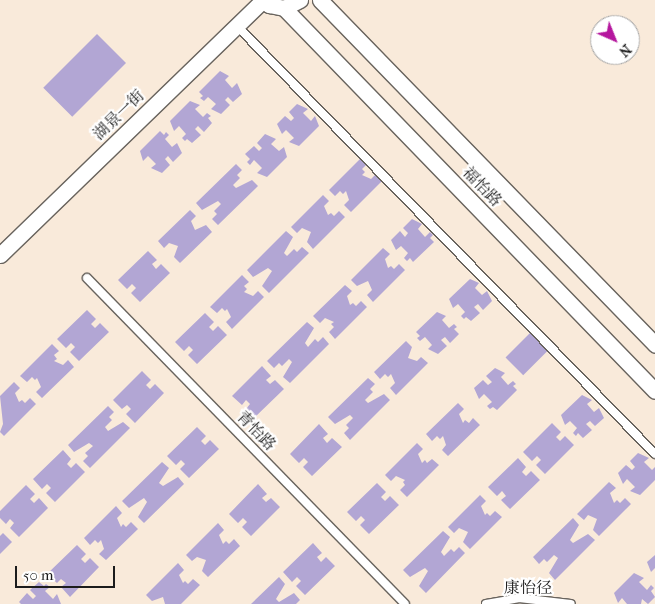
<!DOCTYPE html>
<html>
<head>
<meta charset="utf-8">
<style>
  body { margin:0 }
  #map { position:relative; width:655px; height:604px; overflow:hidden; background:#f9eada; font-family:"IM FELL French Canon","Noto Serif SC",serif }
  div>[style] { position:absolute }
  .building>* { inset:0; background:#b2a6d4; transform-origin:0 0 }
  .roads { filter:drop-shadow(1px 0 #69645e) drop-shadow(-1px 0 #69645e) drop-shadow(0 1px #69645e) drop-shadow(0 -1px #69645e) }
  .lane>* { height:8px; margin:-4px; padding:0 4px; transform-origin:4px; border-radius:4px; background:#fff }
  .street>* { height:15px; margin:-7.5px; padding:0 7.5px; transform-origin:7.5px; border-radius:7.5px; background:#fff }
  span { translate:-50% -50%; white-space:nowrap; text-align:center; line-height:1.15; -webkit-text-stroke:4.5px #fff; paint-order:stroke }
  .street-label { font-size:16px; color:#1c1c1c }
  .north { position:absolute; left:590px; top:15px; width:50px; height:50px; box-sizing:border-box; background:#fff; border:1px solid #a4a4a4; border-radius:50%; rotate:136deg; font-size:14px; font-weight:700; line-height:20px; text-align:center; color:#1c1c1c }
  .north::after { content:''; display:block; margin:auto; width:18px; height:22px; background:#b5179e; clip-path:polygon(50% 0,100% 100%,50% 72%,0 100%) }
  .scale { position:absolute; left:15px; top:566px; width:100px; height:22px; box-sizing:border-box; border:2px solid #1c1c1c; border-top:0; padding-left:6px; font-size:15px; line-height:18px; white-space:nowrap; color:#1c1c1c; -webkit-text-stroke:4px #fff; paint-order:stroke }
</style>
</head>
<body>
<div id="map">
  <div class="building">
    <div style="left:97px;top:34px;width:41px;height:76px;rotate:45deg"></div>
    <div style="clip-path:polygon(220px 71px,229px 76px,225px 80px,232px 88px,237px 83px,242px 94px,233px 102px,228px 97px,225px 100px,230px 105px,221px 114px,211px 109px,216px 104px,208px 97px,204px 101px,200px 98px,203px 96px,199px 92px)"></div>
    <div style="clip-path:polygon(190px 101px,200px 105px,195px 109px,203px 117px,207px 113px,211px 116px,208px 118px,212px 123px,204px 132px,198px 126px,195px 129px,201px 135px,192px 143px,187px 139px,185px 141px,182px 138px,186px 134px,179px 126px,174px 131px,170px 121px)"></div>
    <div style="clip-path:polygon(297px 104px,308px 109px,303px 113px,311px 121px,315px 116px,319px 126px,299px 146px,289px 142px,294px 138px,286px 130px,282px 134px,277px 124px,285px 116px,291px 121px,294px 118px,289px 112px)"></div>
    <div style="clip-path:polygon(160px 131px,164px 135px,166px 132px,169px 135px,165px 139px,172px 147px,177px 143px,182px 153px,173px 162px,168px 156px,165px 159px,170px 165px,162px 173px,151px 168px,156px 164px,148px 156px,143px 161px,140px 151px)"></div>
    <div style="clip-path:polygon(265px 134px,276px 139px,271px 144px,279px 151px,284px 147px,287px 157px,267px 177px,257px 173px,262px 168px,254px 160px,250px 165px,247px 162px,250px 159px,245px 154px,254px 146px,259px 151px,262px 148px,257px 143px)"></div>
    <div style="clip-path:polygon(361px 158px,367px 164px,362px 169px,365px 172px,362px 175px,371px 179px,376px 174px,383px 180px,351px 212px,344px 205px,349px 200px,346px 191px,343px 194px,340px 191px,335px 196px,329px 190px)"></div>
    <div style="clip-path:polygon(236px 164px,242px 170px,237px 175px,240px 178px,233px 185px,236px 188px,252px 180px,258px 186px,218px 225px,212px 219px,217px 214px,214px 211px,221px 204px,218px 201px,202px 210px,196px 203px)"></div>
    <div style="clip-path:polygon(323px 195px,329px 201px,324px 206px,328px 215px,331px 213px,334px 216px,339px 211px,345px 217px,313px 249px,307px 242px,311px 232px,302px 228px,297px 233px,291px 227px)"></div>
    <div style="clip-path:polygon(190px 210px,196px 216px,191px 221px,195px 230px,206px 225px,212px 232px,180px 263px,174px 257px,178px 246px,169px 243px,164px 248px,158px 241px)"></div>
    <div style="clip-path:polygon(412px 219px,422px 224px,418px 229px,425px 237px,430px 232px,433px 235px,430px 238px,434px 242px,413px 262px,410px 258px,407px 261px,404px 258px,408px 253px,401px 246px,396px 250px,391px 240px,400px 231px,405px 237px,408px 233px,403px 228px)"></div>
    <div style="clip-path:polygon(286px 231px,293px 237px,284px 253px,287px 256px,294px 249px,297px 252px,302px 247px,309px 253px,269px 293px,262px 286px,272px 271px,268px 268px,253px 277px,247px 270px)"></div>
    <div style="clip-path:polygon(383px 248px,390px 254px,385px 259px,388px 268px,391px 266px,394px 269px,399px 264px,405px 270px,373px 302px,367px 295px,372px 290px,368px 281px,357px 286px,351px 280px)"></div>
    <div style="clip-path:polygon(148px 251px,157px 260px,152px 264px,156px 269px,161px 264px,170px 273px,140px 302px,131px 293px,136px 288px,132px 284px,127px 289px,118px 280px)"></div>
    <div style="clip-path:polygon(242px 275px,249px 282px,244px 286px,247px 289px,244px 292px,253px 296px,258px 291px,264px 297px,232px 329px,226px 322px,231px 317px,227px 309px,225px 311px,222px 308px,217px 313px,210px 307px)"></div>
    <div style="clip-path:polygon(470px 279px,479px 283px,475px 288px,482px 295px,487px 291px,492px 301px,483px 310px,478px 304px,474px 307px,480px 313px,471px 321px,466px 317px,464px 319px,461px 316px,465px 312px,458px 304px,453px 308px,449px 299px)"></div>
    <div style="clip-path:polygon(345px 285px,352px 291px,347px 296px,350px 305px,353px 303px,356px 306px,361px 301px,367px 307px,335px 339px,329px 332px,334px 327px,331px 324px,334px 322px,325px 318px,320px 323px,313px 316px)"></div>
    <div style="clip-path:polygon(87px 310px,96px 319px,91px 324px,95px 328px,100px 323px,109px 332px,79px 361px,70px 352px,75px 347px,71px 343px,66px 348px,57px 339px)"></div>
    <div style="clip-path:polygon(437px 312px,446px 316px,442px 320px,449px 328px,454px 324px,457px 327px,454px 329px,459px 334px,450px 343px,445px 337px,441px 340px,447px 346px,438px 354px,428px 349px,432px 345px,425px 337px,420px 341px,417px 338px,420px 336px,416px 332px)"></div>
    <div style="clip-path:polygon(205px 313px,214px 322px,209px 327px,213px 331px,218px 326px,227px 335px,197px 364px,188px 355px,193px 350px,189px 346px,184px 351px,175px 342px)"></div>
    <div style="clip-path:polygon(307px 322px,314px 328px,305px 343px,308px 347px,315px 339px,318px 342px,323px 337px,329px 344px,290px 383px,283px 377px,292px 362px,289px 359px,282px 366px,279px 363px,274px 368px,267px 361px)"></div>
    <div style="left:531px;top:332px;width:25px;height:36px;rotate:45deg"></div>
    <div style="clip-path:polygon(406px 341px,412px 347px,408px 358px,417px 361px,421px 357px,428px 363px,396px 395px,390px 388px,395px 383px,391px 374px,388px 377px,385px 374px,380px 379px,374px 372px)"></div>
    <div style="clip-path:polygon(52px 344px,59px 351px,54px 355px,57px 359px,54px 361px,63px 365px,68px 360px,74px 367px,42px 398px,36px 392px,41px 387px,37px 378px,35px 380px,32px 377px,27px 382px,20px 376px)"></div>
    <div style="clip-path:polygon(262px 366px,271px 376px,266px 380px,270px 384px,275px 380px,284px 389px,254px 418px,246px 409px,250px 404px,246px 400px,242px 405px,232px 396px)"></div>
    <div style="clip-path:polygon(495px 368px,505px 373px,501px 377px,508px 385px,513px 381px,516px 384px,513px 386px,517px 390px,497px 410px,493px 407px,490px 409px,487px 406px,492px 402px,484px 394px,479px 399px,474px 388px,483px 380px,488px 385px,492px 382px,486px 376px)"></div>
    <div style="clip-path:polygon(142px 371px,151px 380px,146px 385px,150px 389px,155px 384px,164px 393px,135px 423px,126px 414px,131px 409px,127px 405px,122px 409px,113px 400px)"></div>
    <div style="clip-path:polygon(368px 378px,375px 384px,370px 389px,373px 392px,365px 400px,368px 403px,384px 394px,390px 400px,350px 440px,344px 433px,349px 428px,346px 425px,353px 418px,350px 415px,335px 424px,328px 417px)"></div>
    <div style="clip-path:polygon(14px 382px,20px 388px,15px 393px,19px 402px,22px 400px,25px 403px,30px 398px,36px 404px,4px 436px,0 432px,3px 424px,0 396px)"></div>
    <div style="clip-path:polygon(582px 395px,592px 400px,587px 404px,594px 412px,599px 408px,604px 418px,595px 426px,590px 421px,586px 424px,592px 430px,583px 438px,578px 433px,576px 436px,573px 433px,577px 428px,570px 421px,565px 425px,561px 415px)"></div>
    <div style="clip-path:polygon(458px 403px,464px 409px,459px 414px,463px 423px,465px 420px,469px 423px,473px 418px,480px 425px,448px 456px,442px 450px,446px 445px,443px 436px,440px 439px,437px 436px,432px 441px,426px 434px)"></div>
    <div style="clip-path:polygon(108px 406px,114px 412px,109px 417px,112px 420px,105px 427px,108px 431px,123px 422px,130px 428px,90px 468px,83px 461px,88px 456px,85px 453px,93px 446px,89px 443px,74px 452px,68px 445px)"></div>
    <div style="clip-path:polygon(552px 423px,561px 432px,556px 437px,560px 441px,565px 436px,574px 445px,545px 474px,536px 465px,541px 460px,537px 456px,532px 461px,523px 452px)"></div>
    <div style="clip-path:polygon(319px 424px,328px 434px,323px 438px,327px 443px,332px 438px,342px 447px,312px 476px,303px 467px,308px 462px,304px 458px,299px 463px,290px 454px)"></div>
    <div style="clip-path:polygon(197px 427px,206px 436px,201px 441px,205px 445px,210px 440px,219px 449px,189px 478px,180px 469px,185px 464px,181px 460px,176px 465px,167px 456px)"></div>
    <div style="clip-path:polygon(417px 443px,423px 449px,418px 454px,422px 463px,425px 460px,427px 463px,432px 459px,439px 465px,407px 497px,400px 490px,405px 485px,403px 482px,405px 480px,396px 476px,391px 481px,385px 475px)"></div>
    <div style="clip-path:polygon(63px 450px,71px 459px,67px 464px,71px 468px,76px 463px,85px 472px,55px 502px,46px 493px,51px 488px,47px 484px,42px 489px,33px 479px)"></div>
    <div style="clip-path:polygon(638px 453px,649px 458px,644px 462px,652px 470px,655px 467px,655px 480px,640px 495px,630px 491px,635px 487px,627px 479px,623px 484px,618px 473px,626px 465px,632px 470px,635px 467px,630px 461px)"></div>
    <div style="clip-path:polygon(518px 458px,526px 467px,522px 472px,526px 476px,531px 471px,540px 480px,510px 509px,501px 500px,506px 496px,502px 491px,497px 496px,488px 487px)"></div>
    <div style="clip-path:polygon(162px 462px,169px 468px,159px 483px,163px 486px,178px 477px,184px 484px,144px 523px,138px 517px,147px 502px,144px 498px,129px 508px,122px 501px)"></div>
    <div style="clip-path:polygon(609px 482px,616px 488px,610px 493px,614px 503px,617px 500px,620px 503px,625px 498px,631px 504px,599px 536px,593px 530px,597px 519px,588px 515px,584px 520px,577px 514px)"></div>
    <div style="clip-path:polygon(377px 483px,386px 492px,381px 497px,385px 501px,390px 496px,399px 505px,369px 534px,360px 525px,365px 520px,361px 516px,356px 521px,347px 512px)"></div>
    <div style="clip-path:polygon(258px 484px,267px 494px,262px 498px,266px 502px,271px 498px,280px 507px,251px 536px,242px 527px,247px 522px,243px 518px,238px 523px,229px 514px)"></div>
    <div style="clip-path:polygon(26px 485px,35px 494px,30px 499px,34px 503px,39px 498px,48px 508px,19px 537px,10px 528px,14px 523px,10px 519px,6px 524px,0 518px,0 511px)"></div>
    <div style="clip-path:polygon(480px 495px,486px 501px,481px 506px,485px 515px,487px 513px,490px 516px,495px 511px,502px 517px,470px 549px,463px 542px,468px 532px,459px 528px,454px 533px,448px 527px)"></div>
    <div style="clip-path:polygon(116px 506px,122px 513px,117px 518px,121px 527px,123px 524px,126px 527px,131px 522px,138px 529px,106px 560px,99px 554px,104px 549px,101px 540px,98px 543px,95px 540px,90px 545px,84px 538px)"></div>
    <div style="clip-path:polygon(573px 518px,579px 525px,570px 540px,573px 543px,588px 534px,595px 540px,555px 580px,549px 573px,558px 558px,554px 555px,547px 562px,544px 559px,539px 564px,533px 557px)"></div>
    <div style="clip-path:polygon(218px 523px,224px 530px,219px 535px,223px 544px,226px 541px,229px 544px,234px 539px,240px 546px,208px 577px,202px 571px,206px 560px,197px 557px,192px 561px,186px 555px)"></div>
    <div style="clip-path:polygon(443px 531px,450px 537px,441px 552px,444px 556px,451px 549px,454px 552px,459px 547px,465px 553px,426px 593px,419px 586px,428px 571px,425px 568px,410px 577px,403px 570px)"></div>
    <div style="clip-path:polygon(3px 533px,12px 542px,0 554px,0 536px)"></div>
    <div style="clip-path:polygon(313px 543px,322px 553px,317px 557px,321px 562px,326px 557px,335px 566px,305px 595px,296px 586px,301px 581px,297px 577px,292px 582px,283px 572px)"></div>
    <div style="clip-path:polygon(77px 545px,86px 554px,81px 559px,85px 563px,90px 558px,99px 567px,70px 597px,61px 587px,66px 583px,61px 579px,57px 583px,47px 574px)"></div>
    <div style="clip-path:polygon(655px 555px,655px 568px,651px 572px,647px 562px)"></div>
    <div style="clip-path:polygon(178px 563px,184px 570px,179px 575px,183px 583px,185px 581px,188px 584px,193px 579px,200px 585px,181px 604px,165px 604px,163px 597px,152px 601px,146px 595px)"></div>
    <div style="clip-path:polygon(634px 573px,644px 578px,639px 582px,647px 590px,651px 585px,654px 588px,651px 591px,655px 597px,648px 604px,642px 599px,641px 604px,627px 604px,622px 598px,618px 603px,614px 593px)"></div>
    <div style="clip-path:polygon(279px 577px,285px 584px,276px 599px,279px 602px,294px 593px,300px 600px,296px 604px,251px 604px)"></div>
    <div style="clip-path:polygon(39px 582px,44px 586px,46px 584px,50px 587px,45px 591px,53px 599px,57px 594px,61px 604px,21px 604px,19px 602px,27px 593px,33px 599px,36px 596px,30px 590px)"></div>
  </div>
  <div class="roads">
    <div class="lane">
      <div style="left:237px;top:26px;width:598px;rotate:45.68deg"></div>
      <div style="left:87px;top:278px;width:455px;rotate:45.7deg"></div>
      <div style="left:486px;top:604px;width:34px;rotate:-10deg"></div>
      <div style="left:519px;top:598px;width:52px;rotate:6.6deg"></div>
    </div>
    <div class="street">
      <div style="left:262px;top:0;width:9px;rotate:36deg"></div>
      <div style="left:269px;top:5px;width:15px;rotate:11deg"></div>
      <div style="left:284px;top:8px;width:18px;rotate:-27deg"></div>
      <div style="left:320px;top:0;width:481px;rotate:45.8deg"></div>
      <div style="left:284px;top:8px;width:533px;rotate:45.91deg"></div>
      <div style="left:0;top:255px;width:365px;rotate:-44.1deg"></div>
    </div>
  </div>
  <div class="street-label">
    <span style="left:119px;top:115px;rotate:-44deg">湖景一街</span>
    <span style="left:482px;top:187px;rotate:46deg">福怡路</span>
    <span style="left:256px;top:431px;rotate:46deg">青怡路</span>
    <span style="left:528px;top:588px">康怡径</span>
  </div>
  <div class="north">N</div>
  <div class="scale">50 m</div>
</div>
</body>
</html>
